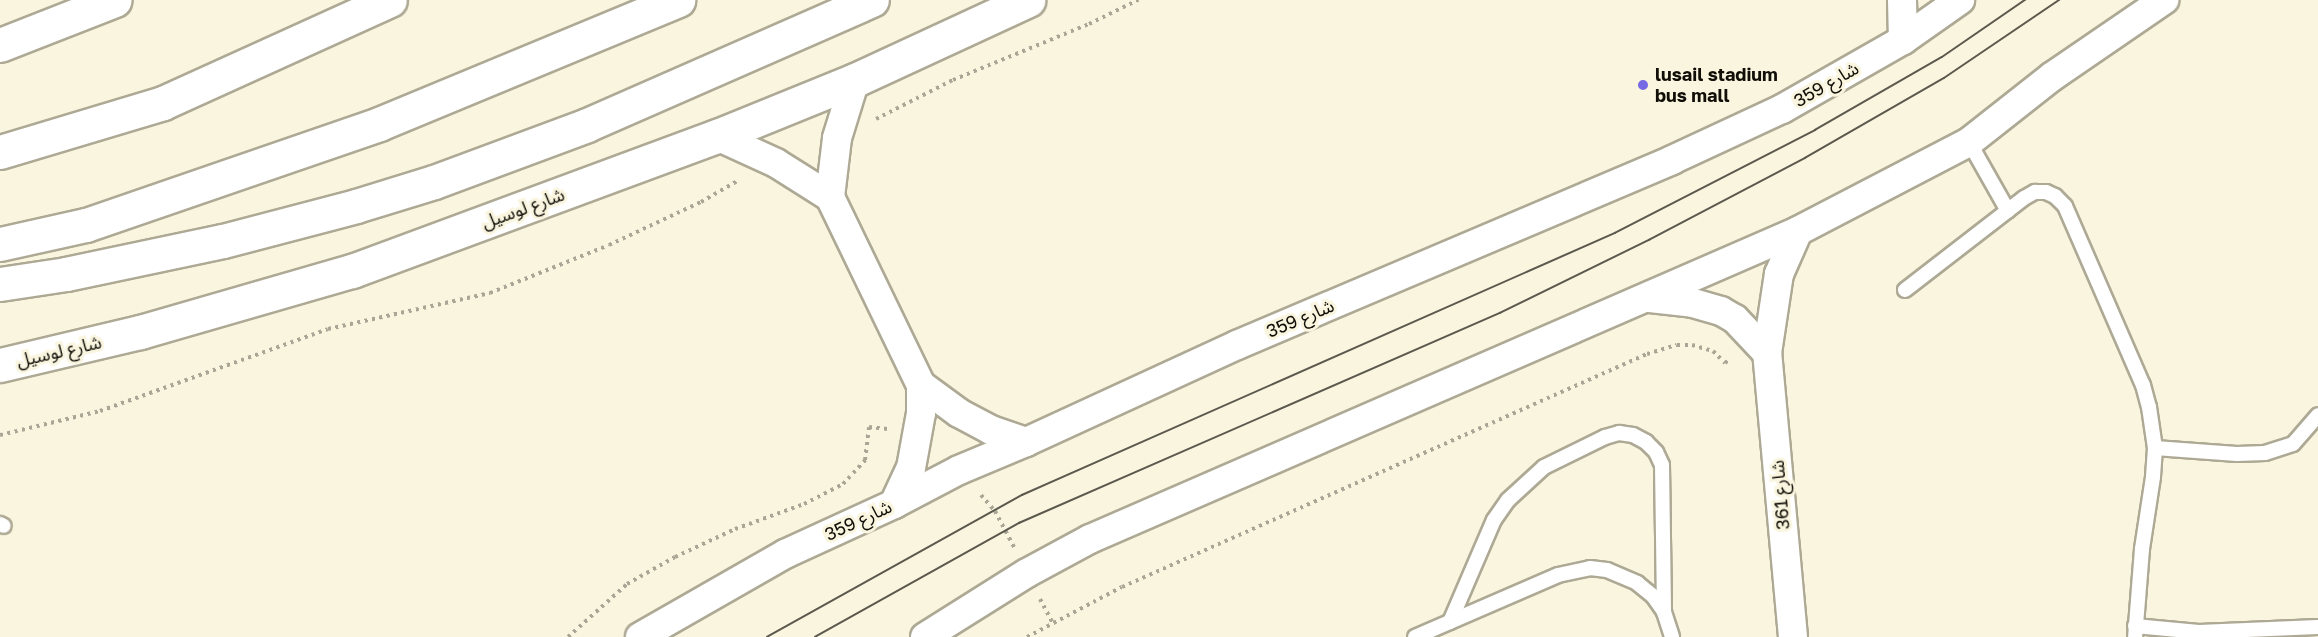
<!DOCTYPE html>
<html>
<head>
<meta charset="utf-8">
<style>
  body { margin:0 }
  #map { position:relative; width:2318px; height:637px; overflow:hidden; background:#f9f5df; font-family:"Golos Text","Noto Sans Arabic",sans-serif }
  div>[style] { position:absolute }
  .path>* { height:4px; margin-top:-2px; transform-origin:0; background:repeating-linear-gradient(90deg,#a9a695 0 3px,transparent 0 7.5px) }
  .roads { filter:drop-shadow(2px 0 #ada994) drop-shadow(-2px 0 #ada994) drop-shadow(0 2px #ada994) drop-shadow(0 -2px #ada994) }
  .service>* { height:14px; margin:-7px; padding:0 7px; transform-origin:7px; border-radius:7px; background:#fff }
  .minor>* { height:28px; margin:-14px; padding:0 14px; transform-origin:14px; border-radius:14px; background:#fff }
  .tertiary>* { height:33px; margin:-16.5px; padding:0 16.5px; transform-origin:16.5px; border-radius:16.5px; background:#fff }
  .trunk>* { height:33px; margin:-16.5px; padding:0 16.5px; transform-origin:16.5px; border-radius:16.5px; background:#fff }
  .tram>* { height:1.5px; margin:-0.75px; padding:0 0.75px; transform-origin:0.75px; border-radius:0.75px; background:#5b594d }
  .dots>* { width:16px; height:16px; translate:-50% -50%; box-sizing:border-box; border:3px solid #f9f5df; border-radius:50% }
  span { translate:-50% -50%; white-space:nowrap; text-align:center; line-height:1.15; -webkit-text-stroke:6px #f9f5df; paint-order:stroke }
  .poi-label { font-size:18px; color:#100e07; font-weight:700 }
  .left { translate:0 -50%; text-align:left }
  .street-label { font-size:18px; color:#100e07 }
</style>
</head>
<body>
<div id="map">
  <div class="path">
    <div style="left:876px;top:119px;width:86px;rotate:-26.9deg"></div>
    <div style="left:953px;top:80px;width:147px;rotate:-22.4deg"></div>
    <div style="left:1089px;top:24px;width:55px;rotate:-26.1deg"></div>
    <div style="left:0;top:435px;width:103px;rotate:-13.5deg"></div>
    <div style="left:100px;top:411px;width:242px;rotate:-19.8deg"></div>
    <div style="left:328px;top:329px;width:166px;rotate:-12.5deg"></div>
    <div style="left:490px;top:293px;width:128px;rotate:-22deg"></div>
    <div style="left:609px;top:245px;width:102px;rotate:-25.1deg"></div>
    <div style="left:701px;top:202px;width:44px;rotate:-30.1deg"></div>
    <div style="left:981px;top:495px;width:21px;rotate:49deg"></div>
    <div style="left:995px;top:511px;width:41px;rotate:62.2deg"></div>
    <div style="left:1040px;top:599px;width:26px;rotate:62deg"></div>
    <div style="left:568px;top:637px;width:79px;rotate:-41.9deg"></div>
    <div style="left:627px;top:584px;width:55px;rotate:-29.4deg"></div>
    <div style="left:675px;top:557px;width:66px;rotate:-25deg"></div>
    <div style="left:735px;top:529px;width:73px;rotate:-19.9deg"></div>
    <div style="left:804px;top:504px;width:44px;rotate:-27.1deg"></div>
    <div style="left:843px;top:484px;width:33px;rotate:-47deg"></div>
    <div style="left:865px;top:460px;width:33px;rotate:-83deg"></div>
    <div style="left:869px;top:427px;width:19px;rotate:6deg"></div>
    <div style="left:1027px;top:637px;width:107px;rotate:-27.8deg"></div>
    <div style="left:1122px;top:587px;width:574px;rotate:-23.93deg"></div>
    <div style="left:1647px;top:354px;width:31px;rotate:-17deg"></div>
    <div style="left:1677px;top:345px;width:15px"></div>
    <div style="left:1692px;top:345px;width:22px;rotate:16deg"></div>
    <div style="left:1713px;top:351px;width:17px;rotate:45deg"></div>
    <div style="left:1725px;top:363px;width:6px;rotate:-39deg"></div>
  </div>
  <div class="roads">
    <div class="service">
      <div style="left:1969px;top:142px;width:79px;rotate:60.5deg"></div>
      <div style="left:1905px;top:290px;width:150px;rotate:-37.7deg"></div>
      <div style="left:2024px;top:198px;width:13px;rotate:-29deg"></div>
      <div style="left:2035px;top:192px;width:11px"></div>
      <div style="left:2046px;top:192px;width:10px;rotate:24deg"></div>
      <div style="left:2055px;top:196px;width:14px;rotate:45deg"></div>
      <div style="left:2065px;top:206px;width:195px;rotate:66.5deg"></div>
      <div style="left:2143px;top:385px;width:23px;rotate:75deg"></div>
      <div style="left:2149px;top:407px;width:41px;rotate:81.7deg"></div>
      <div style="left:2155px;top:448px;width:29px;rotate:94deg"></div>
      <div style="left:2153px;top:477px;width:73px;rotate:98.7deg"></div>
      <div style="left:2142px;top:549px;width:88px;rotate:94.5deg"></div>
      <div style="left:2155px;top:448px;width:82px;rotate:4.2deg"></div>
      <div style="left:2237px;top:454px;width:28px;rotate:-2deg"></div>
      <div style="left:2265px;top:453px;width:29px;rotate:-18deg"></div>
      <div style="left:2293px;top:444px;width:38px;rotate:-49deg"></div>
      <div style="left:0;top:524px;width:4px;rotate:27deg"></div>
      <div style="left:1450px;top:622px;width:111px;rotate:-66.7deg"></div>
      <div style="left:1494px;top:520px;width:24px;rotate:-55deg"></div>
      <div style="left:1508px;top:500px;width:49px;rotate:-42.5deg"></div>
      <div style="left:1544px;top:467px;width:68px;rotate:-26.2deg"></div>
      <div style="left:1605px;top:437px;width:15px;rotate:-16deg"></div>
      <div style="left:1619px;top:433px;width:14px;rotate:8deg"></div>
      <div style="left:1633px;top:435px;width:15px;rotate:28deg"></div>
      <div style="left:1646px;top:442px;width:14px;rotate:45deg"></div>
      <div style="left:1656px;top:452px;width:14px;rotate:65deg"></div>
      <div style="left:1662px;top:465px;width:147px;rotate:89.2deg"></div>
      <div style="left:2135px;top:626px;width:64px;rotate:5.4deg"></div>
      <div style="left:2199px;top:632px;width:119px;rotate:-2.4deg"></div>
      <div style="left:1415px;top:637px;width:156px;rotate:-23.4deg"></div>
      <div style="left:1558px;top:575px;width:33px;rotate:-12deg"></div>
      <div style="left:1590px;top:568px;width:17px;rotate:7deg"></div>
      <div style="left:1607px;top:570px;width:33px;rotate:23deg"></div>
      <div style="left:1637px;top:583px;width:21px;rotate:39deg"></div>
      <div style="left:1653px;top:596px;width:19px;rotate:55deg"></div>
      <div style="left:1664px;top:612px;width:26px;rotate:72deg"></div>
    </div>
    <div class="minor">
      <div style="left:1902px;top:0;width:40px;rotate:88.6deg"></div>
      <div style="left:717px;top:136px;width:65px;rotate:24.6deg"></div>
      <div style="left:776px;top:163px;width:64px;rotate:32.2deg"></div>
      <div style="left:830px;top:197px;width:209px;rotate:64.2deg"></div>
      <div style="left:921px;top:385px;width:47px;rotate:36.4deg"></div>
      <div style="left:959px;top:413px;width:36px;rotate:28deg"></div>
      <div style="left:991px;top:430px;width:37px;rotate:19deg"></div>
      <div style="left:830px;top:197px;width:59px;rotate:-83.2deg"></div>
      <div style="left:837px;top:138px;width:61px;rotate:-72.8deg"></div>
      <div style="left:1650px;top:298px;width:43px;rotate:6.6deg"></div>
      <div style="left:1693px;top:303px;width:29px;rotate:16deg"></div>
      <div style="left:1721px;top:311px;width:16px;rotate:30deg"></div>
      <div style="left:1735px;top:319px;width:47px;rotate:46.7deg"></div>
      <div style="left:894px;top:504px;width:40px;rotate:-65deg"></div>
      <div style="left:911px;top:468px;width:56px;rotate:-79.7deg"></div>
      <div style="left:921px;top:413px;width:28px;rotate:-90deg"></div>
      <div style="left:640px;top:637px;width:167px;rotate:-29.8deg"></div>
      <div style="left:785px;top:554px;width:120px;rotate:-24.6deg"></div>
      <div style="left:894px;top:504px;width:73px;rotate:-27.6deg"></div>
      <div style="left:959px;top:470px;width:73px;rotate:-22.7deg"></div>
      <div style="left:1026px;top:442px;width:232px;rotate:-24.7deg"></div>
      <div style="left:1237px;top:345px;width:473px;rotate:-23deg"></div>
      <div style="left:1672px;top:160px;width:121px;rotate:-24.9deg"></div>
      <div style="left:1782px;top:109px;width:139px;rotate:-29.7deg"></div>
      <div style="left:1903px;top:40px;width:70px;rotate:-35.1deg"></div>
      <div style="left:925px;top:637px;width:120px;rotate:-32.1deg"></div>
      <div style="left:1027px;top:573px;width:72px;rotate:-28.4deg"></div>
      <div style="left:1090px;top:539px;width:772px;rotate:-23.51deg"></div>
      <div style="left:1798px;top:231px;width:193px;rotate:-27.5deg"></div>
      <div style="left:1969px;top:142px;width:107px;rotate:-38.2deg"></div>
      <div style="left:2053px;top:76px;width:135px;rotate:-34.4deg"></div>
      <div style="left:1793px;top:637px;width:285px;rotate:-95.2deg"></div>
      <div style="left:1767px;top:353px;width:80px;rotate:-81.4deg"></div>
      <div style="left:1779px;top:274px;width:47px;rotate:-66.2deg"></div>
    </div>
    <div class="tertiary">
      <div style="left:0;top:45px;width:123px;rotate:-21.4deg"></div>
      <div style="left:0;top:365px;width:144px;rotate:-13.3deg"></div>
      <div style="left:140px;top:332px;width:221px;rotate:-16.1deg"></div>
      <div style="left:352px;top:271px;width:389px;rotate:-20.3deg"></div>
      <div style="left:717px;top:136px;width:149px;rotate:-22.1deg"></div>
      <div style="left:855px;top:80px;width:191px;rotate:-24.8deg"></div>
    </div>
    <div class="trunk">
      <div style="left:0;top:152px;width:170px;rotate:-16.7deg"></div>
      <div style="left:163px;top:103px;width:249px;rotate:-24.4deg"></div>
      <div style="left:0;top:244px;width:88px;rotate:-12.5deg"></div>
      <div style="left:86px;top:225px;width:310px;rotate:-19deg"></div>
      <div style="left:379px;top:124px;width:324px;rotate:-22.5deg"></div>
      <div style="left:0;top:284px;width:67px;rotate:-8.6deg"></div>
      <div style="left:66px;top:274px;width:160px;rotate:-11.9deg"></div>
      <div style="left:223px;top:241px;width:138px;rotate:-14.7deg"></div>
      <div style="left:356px;top:206px;width:82px;rotate:-17.1deg"></div>
      <div style="left:434px;top:182px;width:163px;rotate:-20.4deg"></div>
      <div style="left:587px;top:125px;width:311px;rotate:-23.7deg"></div>
    </div>
  </div>
  <div class="tram">
    <div style="left:767px;top:637px;width:292px;rotate:-29.1deg"></div>
    <div style="left:1022px;top:495px;width:648px;rotate:-23.84deg"></div>
    <div style="left:1615px;top:233px;width:225px;rotate:-27.2deg"></div>
    <div style="left:1815px;top:130px;width:146px;rotate:-29.9deg"></div>
    <div style="left:1942px;top:57px;width:101px;rotate:-34.5deg"></div>
    <div style="left:815px;top:637px;width:234px;rotate:-29.2deg"></div>
    <div style="left:1019px;top:523px;width:525px;rotate:-23.59deg"></div>
    <div style="left:1500px;top:313px;width:166px;rotate:-26.1deg"></div>
    <div style="left:1649px;top:240px;width:176px;rotate:-27.7deg"></div>
    <div style="left:1805px;top:158px;width:160px;rotate:-29.9deg"></div>
    <div style="left:1944px;top:78px;width:139px;rotate:-34.1deg"></div>
  </div>
  <div class="dots">
    <div style="left:1643px;top:85px;background:#7669e4"></div>
  </div>
  <div class="poi-label">
    <span class="left" style="left:1655px;top:85px">lusail stadium<br>bus mall</span>
  </div>
  <div class="street-label">
    <span style="left:1826px;top:84px;rotate:-30deg">شارع 359</span>
    <span style="left:523px;top:208px;rotate:-20deg">شارع لوسيل</span>
    <span style="left:1300px;top:318px;rotate:-23deg">شارع 359</span>
    <span style="left:59px;top:351px;rotate:-13deg">شارع لوسيل</span>
    <span style="left:1780px;top:495px;rotate:-95deg">شارع 361</span>
    <span style="left:858px;top:520px;rotate:-25deg">شارع 359</span>
  </div>
</div>
</body>
</html>
